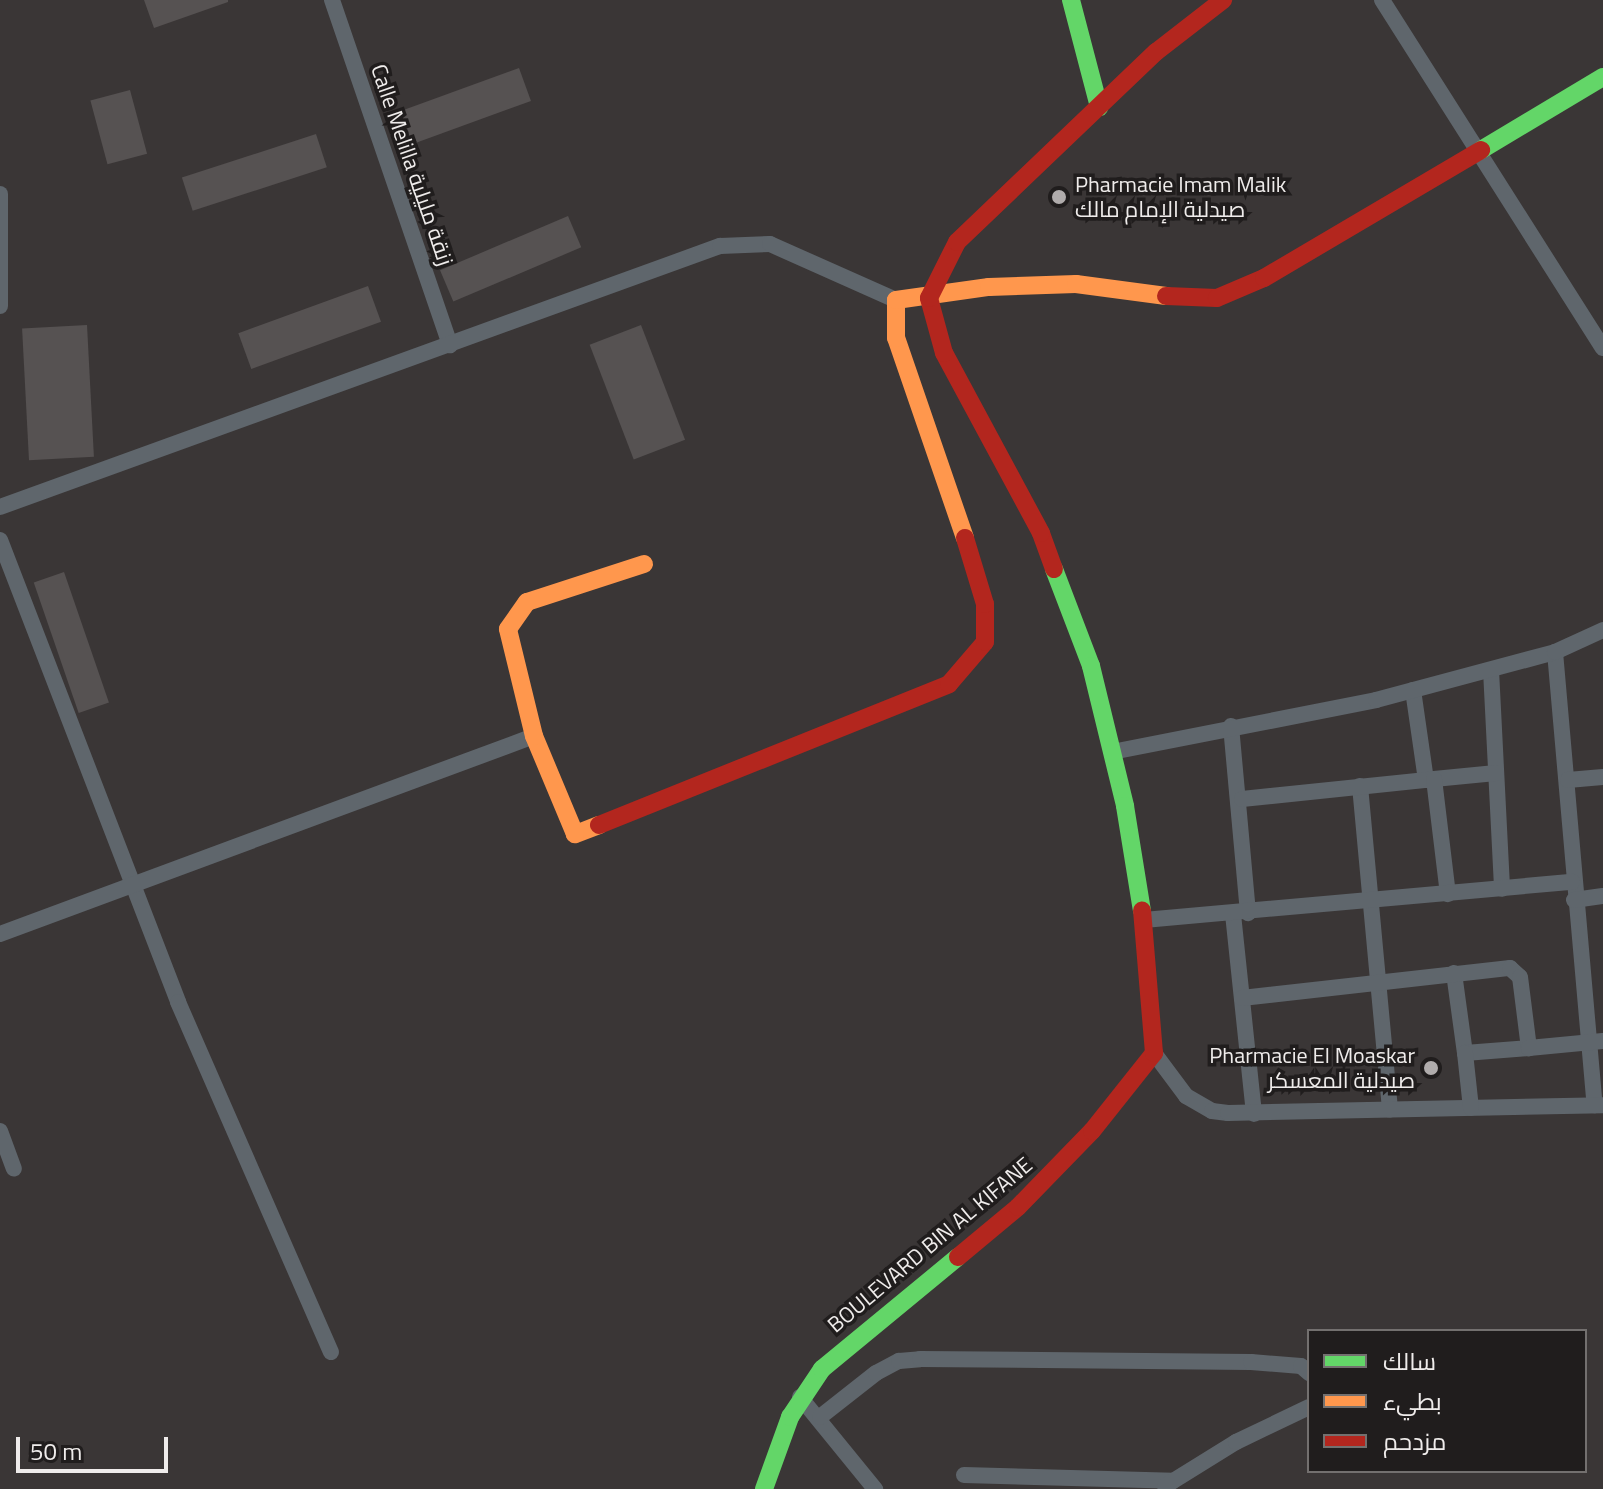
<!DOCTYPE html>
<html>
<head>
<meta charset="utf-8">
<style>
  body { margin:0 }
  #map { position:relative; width:1603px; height:1489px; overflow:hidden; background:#3a3636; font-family:"Titillium Web",Cairo,sans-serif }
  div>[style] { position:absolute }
  .building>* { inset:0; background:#565252; transform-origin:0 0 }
  .street>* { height:16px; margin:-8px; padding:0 8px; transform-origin:8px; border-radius:8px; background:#5f666c }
  .fast>* { height:18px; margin:-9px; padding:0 9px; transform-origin:9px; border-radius:9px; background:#63d668 }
  .slow>* { height:18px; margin:-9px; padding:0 9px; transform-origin:9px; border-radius:9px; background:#ff974d }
  .jam>* { height:18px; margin:-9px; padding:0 9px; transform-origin:9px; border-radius:9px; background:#b3261e }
  .dots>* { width:22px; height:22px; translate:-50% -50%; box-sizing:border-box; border:4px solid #201d1d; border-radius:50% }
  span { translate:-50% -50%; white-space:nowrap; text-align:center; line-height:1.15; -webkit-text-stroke:7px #201d1d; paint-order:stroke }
  .street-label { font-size:22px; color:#efeceb }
  .poi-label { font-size:22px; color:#efeceb }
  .left { translate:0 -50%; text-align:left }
  .right { translate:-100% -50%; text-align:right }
  .legend { position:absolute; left:1307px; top:1329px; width:280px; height:144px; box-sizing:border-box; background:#201d1d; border:2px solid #73706f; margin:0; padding:10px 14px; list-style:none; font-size:24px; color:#efeceb }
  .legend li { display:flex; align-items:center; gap:16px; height:40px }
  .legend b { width:40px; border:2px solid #73706f }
  .scale { position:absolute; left:16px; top:1437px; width:152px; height:36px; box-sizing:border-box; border:4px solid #efeceb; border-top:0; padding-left:10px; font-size:24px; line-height:28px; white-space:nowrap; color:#efeceb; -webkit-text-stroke:6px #201d1d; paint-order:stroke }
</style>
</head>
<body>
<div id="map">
  <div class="building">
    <div style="clip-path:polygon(144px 0,228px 0,228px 2px,154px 28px)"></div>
    <div style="left:519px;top:68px;width:35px;height:139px;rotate:70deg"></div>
    <div style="left:130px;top:90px;width:66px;height:41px;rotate:75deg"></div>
    <div style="left:316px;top:134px;width:35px;height:141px;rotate:72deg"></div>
    <div style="left:568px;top:216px;width:34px;height:139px;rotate:67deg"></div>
    <div style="left:368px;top:286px;width:38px;height:138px;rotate:70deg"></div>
    <div style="left:87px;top:325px;width:132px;height:65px;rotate:87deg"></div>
    <div style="left:641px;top:325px;width:123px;height:55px;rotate:69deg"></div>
    <div style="left:64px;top:572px;width:138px;height:32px;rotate:71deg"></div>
  </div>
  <div class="street">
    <div style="left:332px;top:0;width:365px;rotate:71.1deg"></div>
    <div style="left:1382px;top:0;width:412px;rotate:57.6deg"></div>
    <div style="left:0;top:194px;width:112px;rotate:90deg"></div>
    <div style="left:0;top:507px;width:766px;rotate:-19.93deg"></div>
    <div style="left:720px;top:246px;width:50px;rotate:-2.3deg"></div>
    <div style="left:770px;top:244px;width:138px;rotate:24deg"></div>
    <div style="left:0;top:540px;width:495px;rotate:68.9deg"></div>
    <div style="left:178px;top:1002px;width:382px;rotate:66.4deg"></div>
    <div style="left:1555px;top:652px;width:455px;rotate:85deg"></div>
    <div style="left:1491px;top:670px;width:219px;rotate:87.1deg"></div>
    <div style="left:1413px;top:690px;width:91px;rotate:81.8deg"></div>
    <div style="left:1231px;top:726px;width:188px;rotate:84.8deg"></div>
    <div style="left:1112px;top:752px;width:269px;rotate:-11.1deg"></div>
    <div style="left:1376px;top:700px;width:185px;rotate:-15deg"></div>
    <div style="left:1555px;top:652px;width:53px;rotate:-24.6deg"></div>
    <div style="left:1434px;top:779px;width:62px;rotate:-5.5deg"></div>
    <div style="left:1568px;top:780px;width:35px;rotate:-5deg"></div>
    <div style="left:1360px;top:786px;width:325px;rotate:84.7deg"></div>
    <div style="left:1242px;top:799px;width:193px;rotate:-5.9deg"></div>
    <div style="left:1434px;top:779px;width:116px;rotate:83.1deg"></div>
    <div style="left:1574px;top:900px;width:29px;rotate:-8deg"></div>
    <div style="left:1233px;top:914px;width:201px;rotate:84deg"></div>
    <div style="left:1144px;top:920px;width:430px;rotate:-5.1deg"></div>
    <div style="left:0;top:934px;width:570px;rotate:-20.34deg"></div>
    <div style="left:1454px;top:973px;width:81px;rotate:82.2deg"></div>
    <div style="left:1465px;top:1053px;width:64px;rotate:-4.5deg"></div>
    <div style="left:1242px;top:998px;width:270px;rotate:-6.4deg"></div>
    <div style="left:1510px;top:968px;width:13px;rotate:42deg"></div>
    <div style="left:1520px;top:977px;width:72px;rotate:82.8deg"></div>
    <div style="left:1529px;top:1048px;width:74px;rotate:-5.4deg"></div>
    <div style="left:1154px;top:1053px;width:54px;rotate:53.3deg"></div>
    <div style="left:1186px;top:1096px;width:30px;rotate:30deg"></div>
    <div style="left:1212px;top:1111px;width:16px;rotate:7deg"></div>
    <div style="left:1228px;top:1113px;width:375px;rotate:-1.2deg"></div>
    <div style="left:1465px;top:1053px;width:55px;rotate:83.8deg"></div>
    <div style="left:0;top:1131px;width:40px;rotate:69.8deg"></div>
    <div style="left:800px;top:1397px;width:119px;rotate:50.8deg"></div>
    <div style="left:820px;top:1417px;width:71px;rotate:-38.2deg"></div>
    <div style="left:876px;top:1373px;width:26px;rotate:-28deg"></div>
    <div style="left:899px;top:1361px;width:21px;rotate:-5deg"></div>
    <div style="left:920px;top:1359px;width:331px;rotate:0.5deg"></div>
    <div style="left:1251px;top:1362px;width:50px;rotate:4.6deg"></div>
    <div style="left:1301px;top:1366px;width:11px;rotate:41deg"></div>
    <div style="left:964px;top:1475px;width:209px;rotate:1.6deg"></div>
    <div style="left:1165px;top:1486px;width:84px;rotate:-31.8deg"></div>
    <div style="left:1236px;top:1442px;width:81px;rotate:-25.6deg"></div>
  </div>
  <div class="fast">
    <div style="left:1071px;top:0;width:111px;rotate:75.3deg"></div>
    <div style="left:1481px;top:150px;width:142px;rotate:-30.9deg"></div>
    <div style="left:1054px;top:569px;width:104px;rotate:69.1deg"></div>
    <div style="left:1091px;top:666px;width:144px;rotate:76.3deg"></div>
    <div style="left:1125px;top:806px;width:106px;rotate:80.8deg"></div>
    <div style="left:764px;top:1489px;width:77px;rotate:-70.1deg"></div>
    <div style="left:790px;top:1417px;width:58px;rotate:-56.3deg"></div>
    <div style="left:822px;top:1369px;width:176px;rotate:-39.5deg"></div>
  </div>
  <div class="slow">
    <div style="left:965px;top:538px;width:212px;rotate:-109deg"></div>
    <div style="left:896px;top:338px;width:38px;rotate:-90deg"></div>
    <div style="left:896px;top:300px;width:94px;rotate:-8deg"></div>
    <div style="left:989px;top:287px;width:87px;rotate:-2deg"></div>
    <div style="left:1076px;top:284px;width:91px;rotate:7.6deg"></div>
    <div style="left:599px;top:825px;width:26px;rotate:159deg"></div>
    <div style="left:575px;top:834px;width:106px;rotate:-112.7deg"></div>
    <div style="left:534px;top:736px;width:110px;rotate:-103.7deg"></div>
    <div style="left:508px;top:629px;width:33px;rotate:-55deg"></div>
    <div style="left:527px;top:602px;width:123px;rotate:-18deg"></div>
  </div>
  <div class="jam">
    <div style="left:1166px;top:296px;width:51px;rotate:2.2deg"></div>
    <div style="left:1217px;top:298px;width:51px;rotate:-23.1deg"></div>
    <div style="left:1264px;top:278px;width:252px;rotate:-30.5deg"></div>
    <div style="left:1054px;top:569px;width:38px;rotate:-110deg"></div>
    <div style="left:1041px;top:533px;width:204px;rotate:-118.3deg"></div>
    <div style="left:944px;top:353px;width:57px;rotate:-105.3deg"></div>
    <div style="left:929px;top:298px;width:63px;rotate:-63.4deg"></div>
    <div style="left:957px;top:242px;width:275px;rotate:-43.7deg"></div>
    <div style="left:1156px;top:52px;width:85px;rotate:-37.8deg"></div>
    <div style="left:599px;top:825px;width:377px;rotate:-21.9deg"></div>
    <div style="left:949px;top:684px;width:55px;rotate:-49.4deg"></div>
    <div style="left:985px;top:642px;width:38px;rotate:-90deg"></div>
    <div style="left:985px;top:604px;width:69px;rotate:-106.9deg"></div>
    <div style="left:958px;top:1257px;width:78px;rotate:-39.8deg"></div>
    <div style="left:1018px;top:1207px;width:106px;rotate:-45.8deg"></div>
    <div style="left:1092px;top:1131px;width:100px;rotate:-51.5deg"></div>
    <div style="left:1154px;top:1053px;width:143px;rotate:-94.8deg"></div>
  </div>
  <div class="dots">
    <div style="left:1059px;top:197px;background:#b0acac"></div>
    <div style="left:1431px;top:1068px;background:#b0acac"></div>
  </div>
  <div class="street-label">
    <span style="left:412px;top:165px;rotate:71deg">Calle Melilla زنقة مليلية</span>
    <span style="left:930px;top:1245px;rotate:-40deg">BOULEVARD BIN AL KIFANE</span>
  </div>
  <div class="poi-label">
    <span class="left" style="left:1075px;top:197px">Pharmacie Imam Malik<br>صيدلية الإمام مالك</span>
    <span class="right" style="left:1415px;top:1068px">Pharmacie El Moaskar<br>صيدلية المعسكر</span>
  </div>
  <ul class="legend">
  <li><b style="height:10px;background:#63d668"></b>سالك</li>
  <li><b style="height:10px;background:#ff974d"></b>بطيء</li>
  <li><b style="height:10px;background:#b3261e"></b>مزدحم</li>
  </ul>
  <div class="scale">50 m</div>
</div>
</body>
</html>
